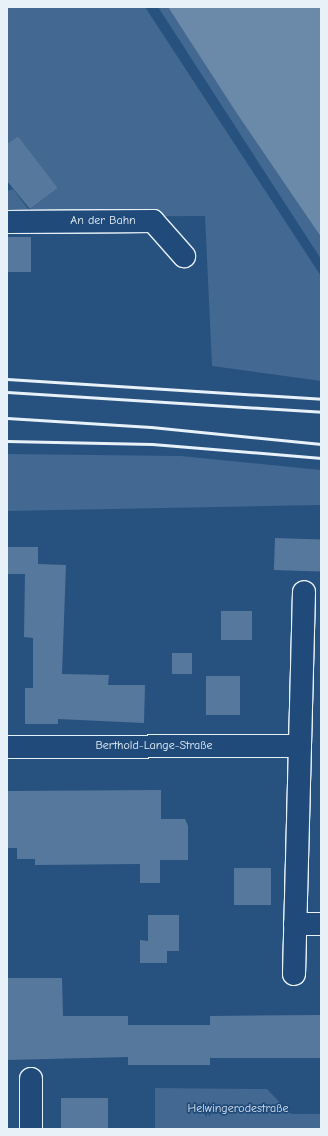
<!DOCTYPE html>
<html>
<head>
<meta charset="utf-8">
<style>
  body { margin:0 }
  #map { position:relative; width:328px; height:1136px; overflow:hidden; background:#27517f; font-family:"Comic Neue",sans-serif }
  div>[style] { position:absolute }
  .green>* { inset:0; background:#436891 }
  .water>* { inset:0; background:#6b8aaa }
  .building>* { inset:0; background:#57789d; transform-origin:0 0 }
  .roads { filter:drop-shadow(1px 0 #e8f1f8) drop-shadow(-1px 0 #e8f1f8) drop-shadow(0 1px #e8f1f8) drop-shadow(0 -1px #e8f1f8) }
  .minor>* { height:22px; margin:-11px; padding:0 11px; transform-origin:11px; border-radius:11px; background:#1f4a7a }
  .rail>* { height:3px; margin:-1.5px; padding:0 1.5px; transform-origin:1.5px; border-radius:1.5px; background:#e8f1f8 }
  span { translate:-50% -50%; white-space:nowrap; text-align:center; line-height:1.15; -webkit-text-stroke:3.5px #1f4a7a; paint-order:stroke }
  .street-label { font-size:12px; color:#e8f1f8 }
  .park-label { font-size:12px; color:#d8e3ee }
  .frame { position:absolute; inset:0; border:8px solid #e8f1f8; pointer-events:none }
</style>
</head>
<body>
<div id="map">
  <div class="green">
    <div style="clip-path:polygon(7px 7px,145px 7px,321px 276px,321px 381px,212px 366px,205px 216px,7px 217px,7px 191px,13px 189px,29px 210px,58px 188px,18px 136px,7px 144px)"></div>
    <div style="clip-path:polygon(158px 7px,168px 7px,321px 237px,321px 259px)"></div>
    <div style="clip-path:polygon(7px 454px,181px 456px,321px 470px,321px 505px,7px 511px)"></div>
    <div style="clip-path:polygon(155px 1088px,267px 1089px,291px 1114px,321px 1114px,321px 1129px,155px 1129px)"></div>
  </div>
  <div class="water">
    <div style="clip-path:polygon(168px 7px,321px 7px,321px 237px,238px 115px)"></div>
  </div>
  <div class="building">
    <div style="clip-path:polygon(18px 136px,58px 188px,30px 209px,7px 181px,7px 144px)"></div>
    <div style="left:7px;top:237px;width:24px;height:35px"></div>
    <div style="left:275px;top:538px;width:46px;height:32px;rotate:2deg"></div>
    <div style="clip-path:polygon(7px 547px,38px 547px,38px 564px,66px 565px,62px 674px,109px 675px,108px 685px,145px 685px,144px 723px,58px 719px,58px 724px,25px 724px,25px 688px,33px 688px,33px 638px,24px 637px,25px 574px,7px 574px)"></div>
    <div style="left:221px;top:611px;width:31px;height:29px"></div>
    <div style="left:192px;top:653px;width:21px;height:20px;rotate:90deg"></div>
    <div style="left:206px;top:676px;width:34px;height:39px"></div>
    <div style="clip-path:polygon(161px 790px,161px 819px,185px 819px,188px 826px,188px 860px,160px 860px,160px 883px,140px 883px,140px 864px,35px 865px,35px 859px,17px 859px,17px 848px,7px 848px,7px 791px)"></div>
    <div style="left:234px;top:868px;width:37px;height:37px"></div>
    <div style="clip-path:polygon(148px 915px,179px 915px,179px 951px,167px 951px,167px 963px,140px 963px,140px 940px,148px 941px)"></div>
    <div style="clip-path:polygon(7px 978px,62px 978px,63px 1016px,128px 1016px,128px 1025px,210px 1025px,210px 1016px,321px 1015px,321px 1058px,210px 1058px,210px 1065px,128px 1065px,128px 1057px,7px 1060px)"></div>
    <div style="left:61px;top:1098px;width:47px;height:31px"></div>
  </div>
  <div class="roads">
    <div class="minor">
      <div style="left:7px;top:222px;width:146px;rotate:-0.4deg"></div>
      <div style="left:153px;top:221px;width:47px;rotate:48.5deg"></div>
      <div style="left:7px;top:747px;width:293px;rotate:-0.2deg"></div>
      <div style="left:295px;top:924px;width:26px"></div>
      <div style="left:294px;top:974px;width:382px;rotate:-88.5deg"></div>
      <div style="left:31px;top:1079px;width:50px;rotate:90deg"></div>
    </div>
  </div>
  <div class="rail">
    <div style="left:7px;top:379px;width:315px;rotate:3.6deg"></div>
    <div style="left:7px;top:392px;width:315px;rotate:3.6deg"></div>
    <div style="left:7px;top:418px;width:144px;rotate:3.6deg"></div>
    <div style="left:151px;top:427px;width:171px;rotate:5.7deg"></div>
    <div style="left:7px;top:441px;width:145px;rotate:1.2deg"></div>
    <div style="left:152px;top:444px;width:170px;rotate:4.7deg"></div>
  </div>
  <div class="street-label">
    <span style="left:103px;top:221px">An der Bahn</span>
    <span style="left:154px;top:746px">Berthold-Lange-Straße</span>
  </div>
  <div class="park-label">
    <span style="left:238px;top:1109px">Helwingerodestraße</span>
  </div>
  <div class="frame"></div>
</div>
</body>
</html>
